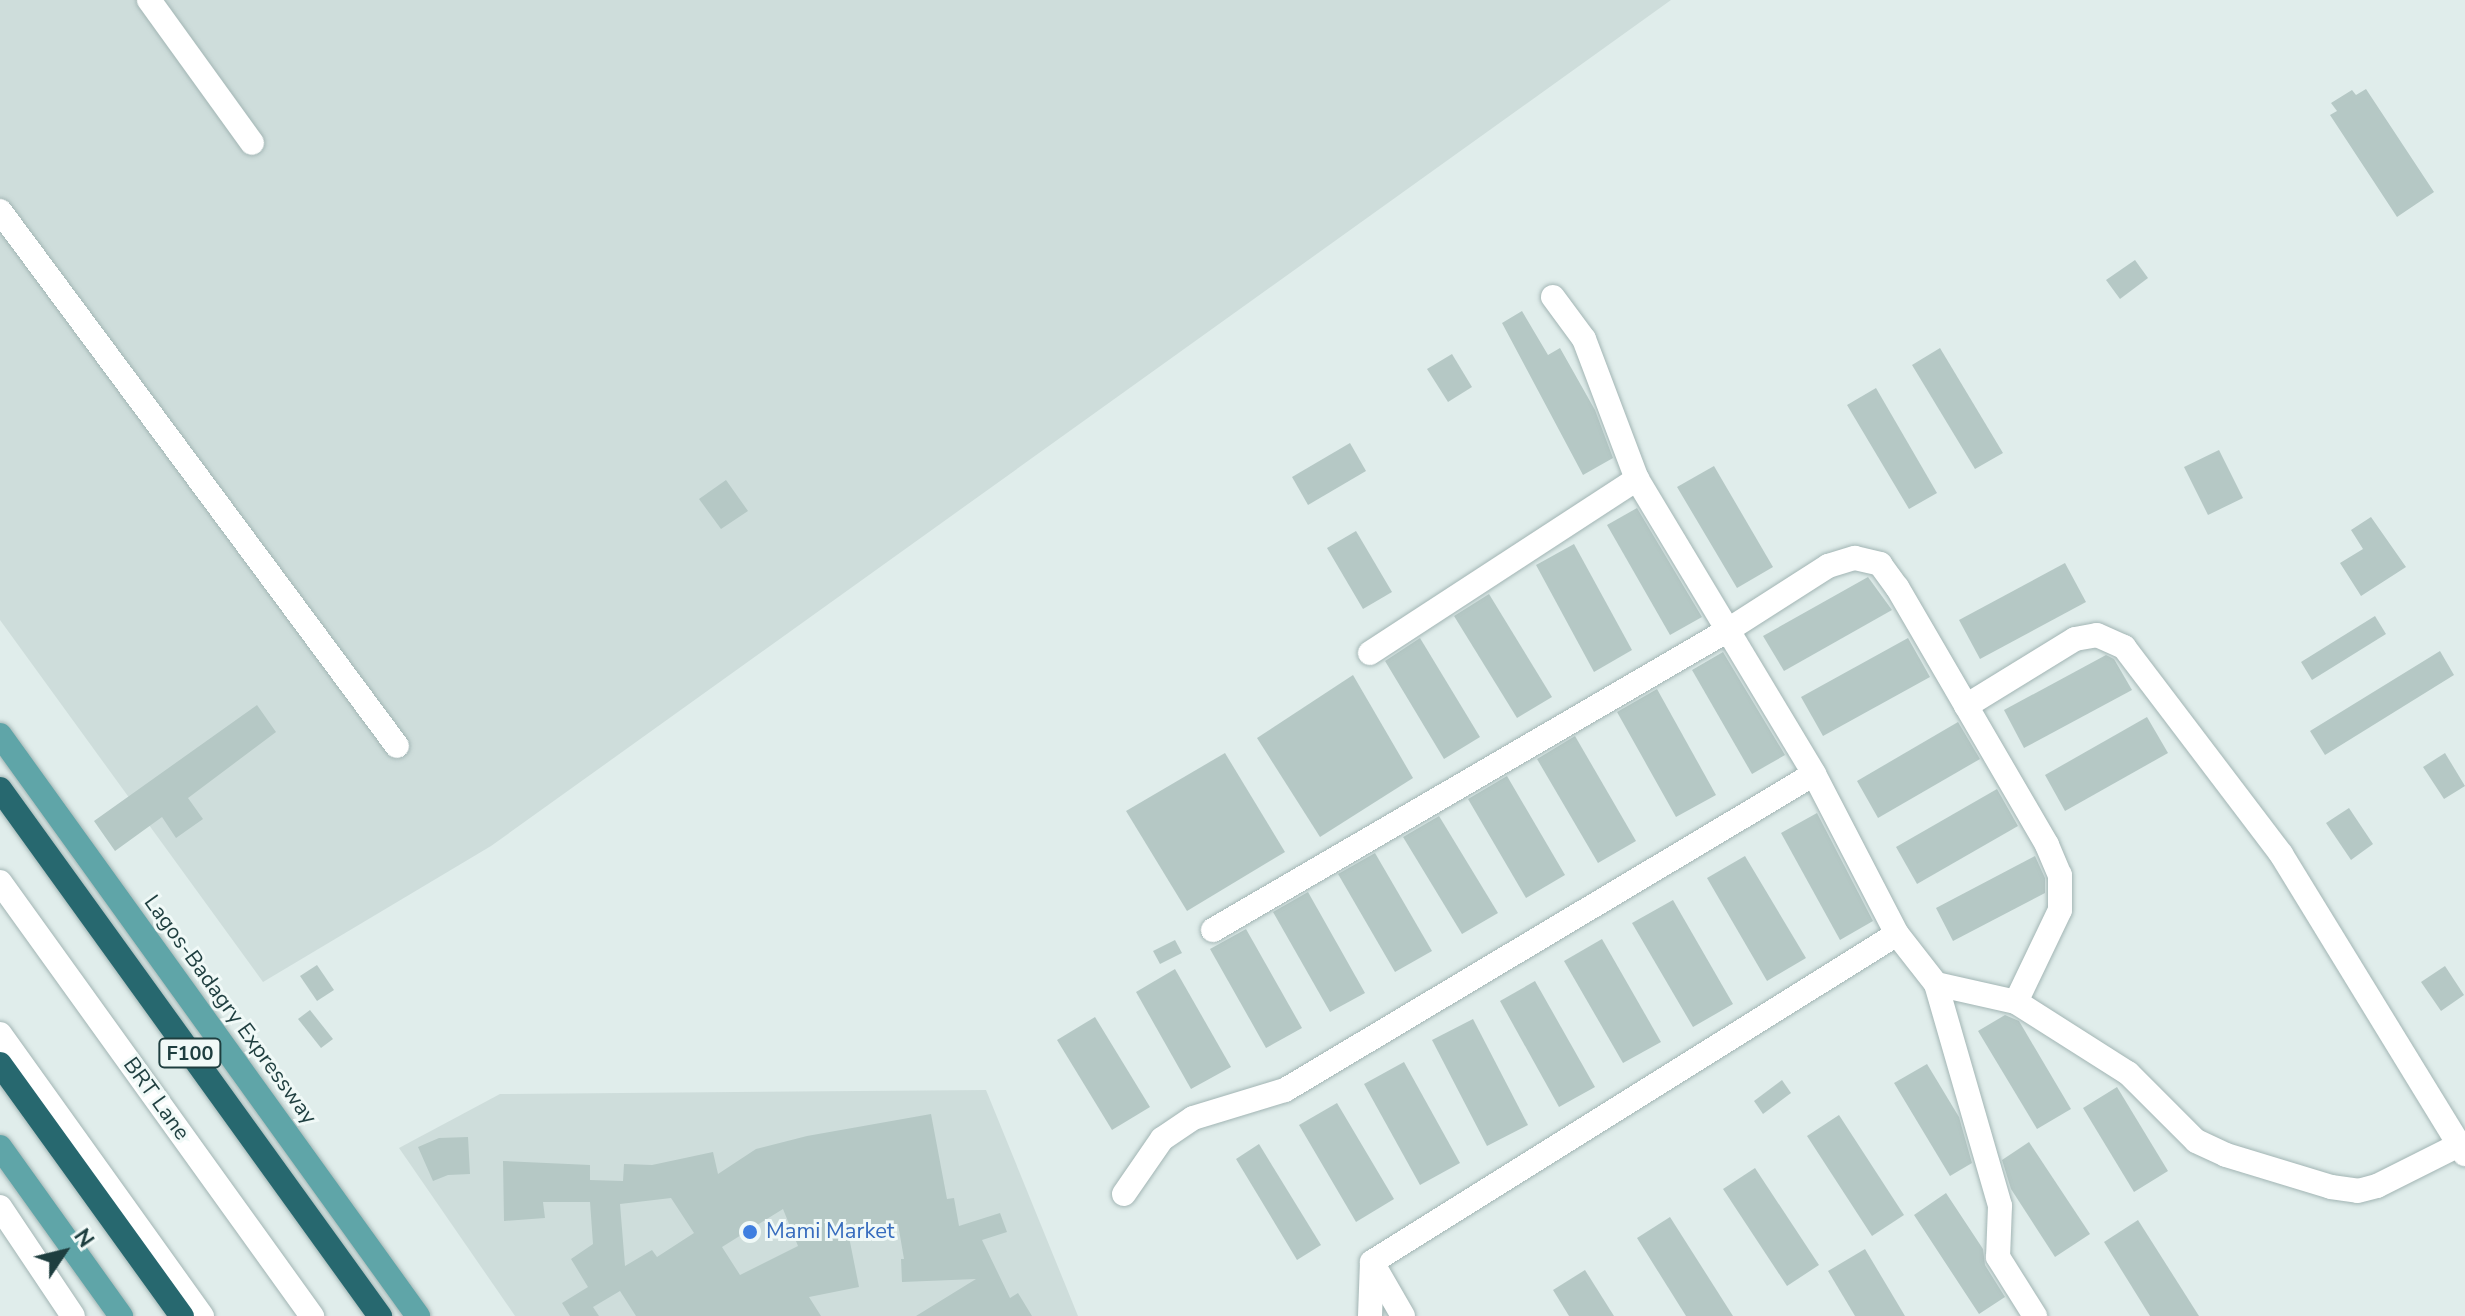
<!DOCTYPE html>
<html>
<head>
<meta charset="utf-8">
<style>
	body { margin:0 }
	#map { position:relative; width:2465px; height:1316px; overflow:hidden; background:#e0edeb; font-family:"Nunito Sans",sans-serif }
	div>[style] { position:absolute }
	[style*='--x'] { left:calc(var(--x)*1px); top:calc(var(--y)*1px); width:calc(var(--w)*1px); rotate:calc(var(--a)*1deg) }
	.built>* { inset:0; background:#cedddb }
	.building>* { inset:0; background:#b5c8c5 }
	.roads { filter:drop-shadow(0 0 2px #a2b5b4) drop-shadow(0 0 2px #a2b5b4) }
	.minor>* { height:24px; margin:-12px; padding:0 12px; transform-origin:12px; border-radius:12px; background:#fff }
	.major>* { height:24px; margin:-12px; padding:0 12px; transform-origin:12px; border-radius:12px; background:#5fa5a8 }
	.highway>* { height:24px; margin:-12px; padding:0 12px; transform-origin:12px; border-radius:12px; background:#27686f }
	.dots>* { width:22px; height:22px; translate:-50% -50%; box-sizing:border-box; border:4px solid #f0f9f7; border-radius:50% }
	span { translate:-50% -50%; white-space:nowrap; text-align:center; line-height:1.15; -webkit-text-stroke:6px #f0f9f7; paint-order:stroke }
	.shield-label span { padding:2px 6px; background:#f0f9f7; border:2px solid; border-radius:6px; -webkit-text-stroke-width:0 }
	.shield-label { font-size:20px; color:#1e3e3f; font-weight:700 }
	.street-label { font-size:22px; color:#1e3e3f }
	.shop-label { font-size:22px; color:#366cbe }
	.left { translate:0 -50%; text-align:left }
	.north { position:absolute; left:24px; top:1212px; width:80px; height:80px; -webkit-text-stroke:6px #f0f9f7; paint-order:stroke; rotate:55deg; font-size:22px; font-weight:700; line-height:32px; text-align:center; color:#1e3e3f }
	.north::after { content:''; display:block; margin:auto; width:28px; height:36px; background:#1e3e3f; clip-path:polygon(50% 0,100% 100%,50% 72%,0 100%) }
</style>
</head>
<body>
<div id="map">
	<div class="built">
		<div style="clip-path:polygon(0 0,1671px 0,491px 846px,263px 982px,0 620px)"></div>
		<div style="clip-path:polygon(986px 1090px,1078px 1316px,515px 1316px,399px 1148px,500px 1094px)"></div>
	</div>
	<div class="building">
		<div style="clip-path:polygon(2366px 89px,2434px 192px,2397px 217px,2330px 115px,2337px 111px,2331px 103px,2352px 90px,2356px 95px)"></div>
		<div style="clip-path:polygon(2135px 260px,2148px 278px,2120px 299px,2106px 280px)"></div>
		<div style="clip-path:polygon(1522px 311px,1548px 355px,1560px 348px,1595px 410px,1613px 458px,1583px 475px,1502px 323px)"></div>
		<div style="clip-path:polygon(1940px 348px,2003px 453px,1975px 469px,1912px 365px)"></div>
		<div style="clip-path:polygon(1452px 354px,1472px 387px,1448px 402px,1427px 369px)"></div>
		<div style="clip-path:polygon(1876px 388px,1937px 493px,1909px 509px,1847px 405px)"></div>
		<div style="clip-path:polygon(1350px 443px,1366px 471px,1308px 505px,1292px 477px)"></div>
		<div style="clip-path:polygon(2219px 450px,2243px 498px,2208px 515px,2184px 467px)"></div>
		<div style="clip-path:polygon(1714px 466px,1773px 567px,1737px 588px,1677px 487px)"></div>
		<div style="clip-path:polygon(726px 480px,748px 511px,721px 529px,699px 499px)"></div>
		<div style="clip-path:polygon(1637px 508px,1702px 617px,1670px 635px,1607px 525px)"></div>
		<div style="clip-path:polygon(2371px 517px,2406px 567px,2361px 596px,2340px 563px,2363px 549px,2351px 530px)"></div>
		<div style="clip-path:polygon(1356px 531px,1392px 592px,1363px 609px,1327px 548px)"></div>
		<div style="clip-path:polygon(1574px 544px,1632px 650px,1594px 672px,1536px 565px)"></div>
		<div style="clip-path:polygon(2065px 563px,2086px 602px,1980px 659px,1959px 620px)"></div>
		<div style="clip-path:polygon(1868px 577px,1892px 610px,1784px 671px,1763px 636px)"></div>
		<div style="clip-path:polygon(1489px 594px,1552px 697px,1517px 718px,1454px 616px)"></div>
		<div style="clip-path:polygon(2375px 616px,2386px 634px,2312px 680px,2301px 662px)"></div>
		<div style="clip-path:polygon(1420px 638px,1480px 737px,1444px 759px,1385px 661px)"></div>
		<div style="clip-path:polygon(1908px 638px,1930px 677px,1823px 736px,1801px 697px)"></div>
		<div style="clip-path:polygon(2440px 651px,2454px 675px,2325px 755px,2310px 731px)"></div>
		<div style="clip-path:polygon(1723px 652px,1785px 755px,1752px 774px,1692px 670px)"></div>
		<div style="clip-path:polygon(2106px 655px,2114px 659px,2132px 690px,2024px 748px,2004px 710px)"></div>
		<div style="clip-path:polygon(1353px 675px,1413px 778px,1320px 837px,1257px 738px)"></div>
		<div style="clip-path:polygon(1657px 689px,1716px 795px,1676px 817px,1617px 712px)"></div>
		<div style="clip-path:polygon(257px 705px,276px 732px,188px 798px,203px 819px,176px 838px,162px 817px,115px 851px,94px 821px)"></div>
		<div style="clip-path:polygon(2147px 717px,2168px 753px,2065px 811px,2045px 775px)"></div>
		<div style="clip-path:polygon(1958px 722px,1980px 759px,1878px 818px,1857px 781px)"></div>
		<div style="clip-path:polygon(1575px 736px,1636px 841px,1598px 863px,1537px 759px)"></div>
		<div style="clip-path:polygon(1225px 753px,1285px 852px,1187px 911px,1126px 811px)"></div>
		<div style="clip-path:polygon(2445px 753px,2465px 786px,2444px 799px,2423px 767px)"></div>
		<div style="clip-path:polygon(1507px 776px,1565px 875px,1526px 898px,1468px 799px)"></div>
		<div style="clip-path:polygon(1997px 789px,2018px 826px,1917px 884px,1896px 847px)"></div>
		<div style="clip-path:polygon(2349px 808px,2373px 844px,2351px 860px,2326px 823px)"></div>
		<div style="clip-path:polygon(1817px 813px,1873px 921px,1840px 940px,1781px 833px)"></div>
		<div style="clip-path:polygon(1439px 816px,1498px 913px,1462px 934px,1403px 837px)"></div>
		<div style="clip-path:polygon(1375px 853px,1432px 951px,1395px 972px,1338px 874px)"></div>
		<div style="clip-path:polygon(1745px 856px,1806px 958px,1767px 981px,1707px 878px)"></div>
		<div style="clip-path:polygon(2035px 856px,2045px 878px,2045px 893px,1953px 941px,1936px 908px)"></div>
		<div style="clip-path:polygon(1308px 892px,1365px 993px,1330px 1012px,1273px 912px)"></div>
		<div style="clip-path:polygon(1673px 900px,1733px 1004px,1693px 1027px,1632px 923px)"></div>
		<div style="clip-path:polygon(1246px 929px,1302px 1028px,1266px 1048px,1210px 949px)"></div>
		<div style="clip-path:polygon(1602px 939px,1661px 1042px,1623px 1063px,1564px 961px)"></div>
		<div style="clip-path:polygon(1175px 940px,1182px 953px,1160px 964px,1153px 951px)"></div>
		<div style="clip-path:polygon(317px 965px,334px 990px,317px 1001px,300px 976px)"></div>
		<div style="clip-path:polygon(2445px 966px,2464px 995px,2441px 1011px,2421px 982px)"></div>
		<div style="clip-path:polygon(1175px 969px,1231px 1067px,1191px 1089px,1136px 992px)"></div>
		<div style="clip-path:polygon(1535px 981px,1595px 1087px,1559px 1107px,1500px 1001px)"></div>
		<div style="clip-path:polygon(310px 1010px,333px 1039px,321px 1048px,298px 1019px)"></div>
		<div style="clip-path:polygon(2005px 1015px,2019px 1021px,2071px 1109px,2037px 1129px,1978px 1031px)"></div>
		<div style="clip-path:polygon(1095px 1017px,1150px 1107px,1112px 1130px,1057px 1040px)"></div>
		<div style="clip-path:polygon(1473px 1019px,1528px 1125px,1487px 1146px,1432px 1040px)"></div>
		<div style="clip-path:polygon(1404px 1062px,1460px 1163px,1420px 1185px,1364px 1084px)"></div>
		<div style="clip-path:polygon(1927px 1064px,1959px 1117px,1972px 1163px,1950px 1176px,1894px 1083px)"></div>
		<div style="clip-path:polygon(1782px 1080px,1791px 1093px,1763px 1114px,1754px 1101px)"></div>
		<div style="clip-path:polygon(2117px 1087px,2168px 1171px,2134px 1192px,2083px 1108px)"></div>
		<div style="clip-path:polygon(1337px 1103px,1394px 1199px,1356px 1222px,1299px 1125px)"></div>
		<div style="clip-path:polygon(evenodd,931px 1114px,947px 1199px,954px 1198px,959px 1226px,1000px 1213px,1007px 1232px,982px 1240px,1010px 1298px,1018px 1293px,1032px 1316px,916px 1316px,976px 1279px,902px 1282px,901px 1259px,904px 1259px,898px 1224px,848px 1232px,859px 1287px,809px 1297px,821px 1316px,636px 1316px,620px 1291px,593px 1307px,599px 1316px,570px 1316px,562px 1303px,588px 1287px,571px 1259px,593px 1244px,590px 1202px,543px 1202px,545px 1218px,504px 1221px,503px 1161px,590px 1165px,590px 1180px,623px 1181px,624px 1164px,652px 1165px,713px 1152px,718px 1174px,756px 1149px,807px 1136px,931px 1114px,671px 1198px,694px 1233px,657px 1257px,652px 1250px,625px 1266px,620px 1204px,671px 1198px,931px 1114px,783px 1209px,798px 1246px,740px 1275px,722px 1247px,783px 1209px)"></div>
		<div style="clip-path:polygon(1839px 1115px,1904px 1215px,1872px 1236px,1807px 1136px)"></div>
		<div style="clip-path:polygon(468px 1137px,470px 1174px,448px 1175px,433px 1181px,418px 1147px,439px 1138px)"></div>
		<div style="clip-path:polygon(2029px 1142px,2090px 1234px,2055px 1257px,2011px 1189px,2002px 1160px)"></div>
		<div style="clip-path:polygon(1259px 1144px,1321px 1245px,1297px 1260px,1236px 1159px)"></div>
		<div style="clip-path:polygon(1755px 1168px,1819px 1265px,1787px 1286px,1723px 1189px)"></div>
		<div style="clip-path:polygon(1946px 1193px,1983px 1249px,1985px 1265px,2005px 1297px,1979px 1314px,1914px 1215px)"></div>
		<div style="clip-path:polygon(1670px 1217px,1733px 1316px,1686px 1316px,1637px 1238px)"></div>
		<div style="clip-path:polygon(2138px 1220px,2199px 1316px,2150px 1316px,2104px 1242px)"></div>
		<div style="clip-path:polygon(1865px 1249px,1905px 1316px,1855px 1316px,1828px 1271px)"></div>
		<div style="clip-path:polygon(1585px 1270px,1614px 1316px,1569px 1316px,1553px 1290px)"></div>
	</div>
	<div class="roads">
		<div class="minor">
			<div style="--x:149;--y:0;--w:176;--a:54.2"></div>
			<div style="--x:0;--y:211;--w:666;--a:53.42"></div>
			<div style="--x:1553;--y:297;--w:52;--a:53.6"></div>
			<div style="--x:1584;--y:339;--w:150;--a:69.3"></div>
			<div style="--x:1637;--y:479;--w:344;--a:59"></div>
			<div style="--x:1814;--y:774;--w:180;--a:62.6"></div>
			<div style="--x:1897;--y:934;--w:63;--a:52"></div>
			<div style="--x:1936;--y:984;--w:82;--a:12.7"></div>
			<div style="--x:2016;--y:1002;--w:133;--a:32.4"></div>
			<div style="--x:2128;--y:1073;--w:96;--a:45"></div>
			<div style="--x:2196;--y:1141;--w:33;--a:25"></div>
			<div style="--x:2226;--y:1155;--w:110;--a:16.9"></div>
			<div style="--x:2331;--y:1187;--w:27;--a:8"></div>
			<div style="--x:2358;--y:1191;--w:20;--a:-15"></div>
			<div style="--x:2377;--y:1186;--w:92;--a:-26.6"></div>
			<div style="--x:1370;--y:653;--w:319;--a:-33.1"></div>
			<div style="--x:1966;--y:706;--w:128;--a:-31.6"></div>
			<div style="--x:2075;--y:639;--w:22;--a:-10"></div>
			<div style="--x:2097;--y:635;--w:30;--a:24"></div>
			<div style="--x:2124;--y:647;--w:260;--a:52.8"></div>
			<div style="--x:2281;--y:854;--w:352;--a:58.5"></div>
			<div style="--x:0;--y:882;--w:535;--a:54.29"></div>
			<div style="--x:1213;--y:930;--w:596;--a:-30.22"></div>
			<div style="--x:1728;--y:630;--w:119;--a:-32.6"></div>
			<div style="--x:1828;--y:566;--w:28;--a:-17"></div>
			<div style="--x:1855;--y:558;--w:26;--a:13"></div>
			<div style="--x:1880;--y:564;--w:29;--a:54"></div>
			<div style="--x:1897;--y:587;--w:298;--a:59.8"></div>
			<div style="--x:2047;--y:845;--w:33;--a:67"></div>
			<div style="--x:2060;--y:875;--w:35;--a:90"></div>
			<div style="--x:2060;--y:910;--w:102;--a:115.6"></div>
			<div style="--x:1936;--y:984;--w:231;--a:73.9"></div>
			<div style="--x:2000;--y:1206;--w:51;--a:92.2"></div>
			<div style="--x:1998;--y:1257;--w:70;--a:57.9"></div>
			<div style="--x:0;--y:1034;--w:347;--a:54.4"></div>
			<div style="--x:1124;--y:1194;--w:67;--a:-55.4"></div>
			<div style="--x:1162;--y:1139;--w:37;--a:-34"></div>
			<div style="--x:1193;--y:1118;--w:96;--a:-16.9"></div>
			<div style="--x:1285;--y:1090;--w:616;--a:-30.85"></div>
			<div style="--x:0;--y:1207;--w:131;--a:56.2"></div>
			<div style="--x:1373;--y:1264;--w:60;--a:60"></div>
			<div style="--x:1370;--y:1316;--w:54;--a:-87.9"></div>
			<div style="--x:1372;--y:1262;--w:619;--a:-32"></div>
		</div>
		<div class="major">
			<div style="--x:0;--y:735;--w:716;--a:54.27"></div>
			<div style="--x:0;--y:1147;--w:208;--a:54.4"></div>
		</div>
		<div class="highway">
			<div style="--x:0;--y:789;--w:650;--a:54.21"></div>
			<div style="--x:0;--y:1064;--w:311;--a:54.2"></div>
		</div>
	</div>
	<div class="dots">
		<div style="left:750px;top:1232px;background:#3f7fe0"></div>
	</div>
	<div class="shield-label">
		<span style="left:190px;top:1053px">F100</span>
	</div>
	<div class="street-label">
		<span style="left:230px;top:1010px;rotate:54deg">Lagos-Badagry Expressway</span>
		<span style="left:156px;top:1099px;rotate:54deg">BRT Lane</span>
	</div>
	<div class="shop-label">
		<span class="left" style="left:766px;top:1232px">Mami Market</span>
	</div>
	<div class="north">N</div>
</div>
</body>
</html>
